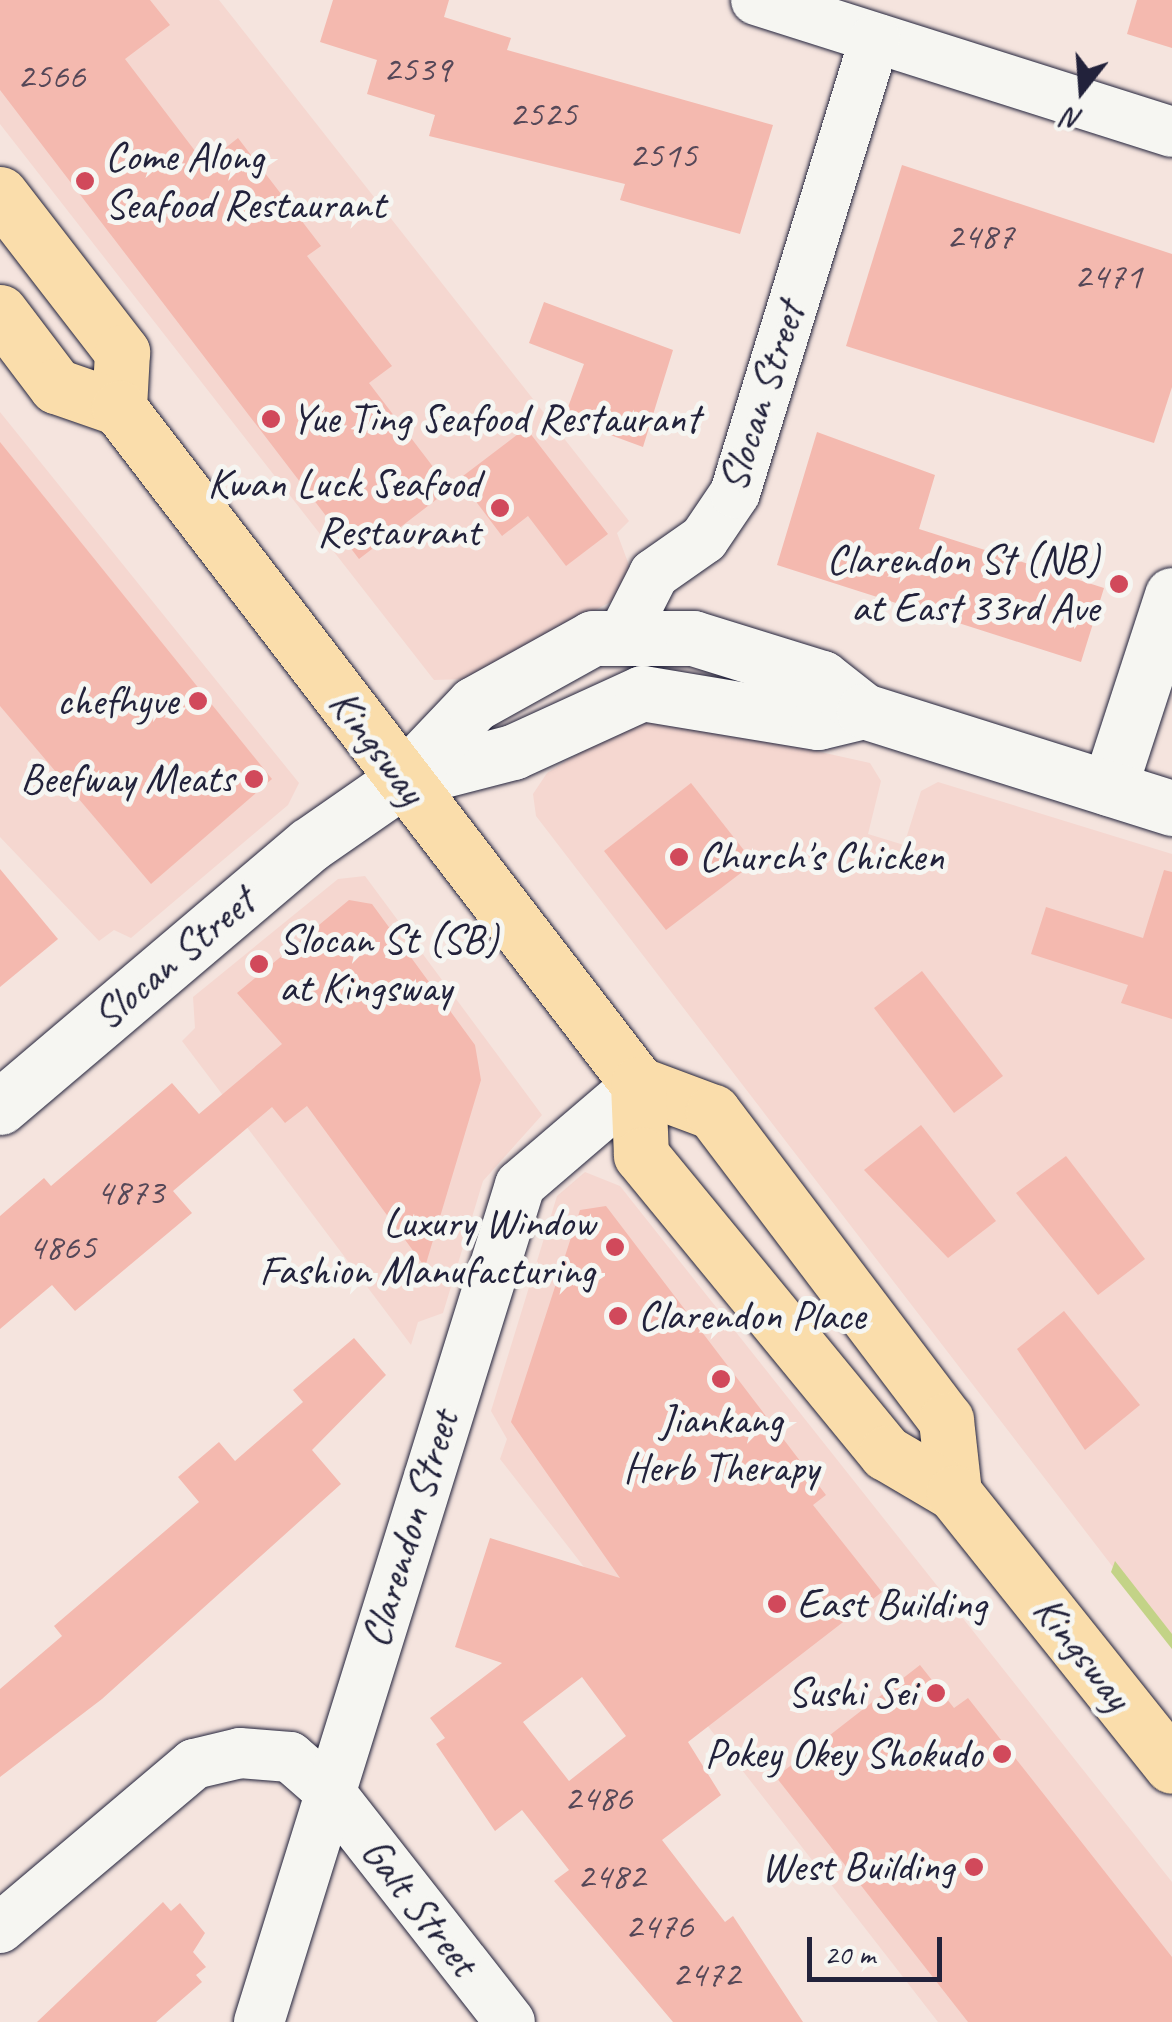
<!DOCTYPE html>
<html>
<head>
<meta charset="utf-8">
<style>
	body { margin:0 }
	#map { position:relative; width:1172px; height:2022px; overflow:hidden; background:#f5e4de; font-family:Caveat,sans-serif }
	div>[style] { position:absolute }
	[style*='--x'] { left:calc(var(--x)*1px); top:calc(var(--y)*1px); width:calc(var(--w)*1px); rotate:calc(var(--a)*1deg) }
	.built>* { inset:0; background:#f5d7d0 }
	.green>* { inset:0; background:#c3d387 }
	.building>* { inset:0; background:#f4b9af }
	.roads { filter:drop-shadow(0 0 2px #22223b) drop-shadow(0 0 2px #22223b) }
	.minor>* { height:50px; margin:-25px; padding:0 25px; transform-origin:25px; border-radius:25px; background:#f6f6f2 }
	.tertiary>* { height:55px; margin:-27.5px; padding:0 27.5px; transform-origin:27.5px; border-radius:27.5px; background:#f6f6f2 }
	.primary>* { height:55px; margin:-27.5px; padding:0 27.5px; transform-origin:27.5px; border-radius:27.5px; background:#faddab }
	.dots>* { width:28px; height:28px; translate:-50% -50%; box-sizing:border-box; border:5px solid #f6f6f2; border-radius:50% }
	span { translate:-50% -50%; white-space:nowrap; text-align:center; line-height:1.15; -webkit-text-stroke:10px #f6f6f2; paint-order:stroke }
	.number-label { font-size:38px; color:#564858 }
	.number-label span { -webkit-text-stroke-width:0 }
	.poi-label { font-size:42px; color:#22223b }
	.left { translate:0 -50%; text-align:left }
	.right { translate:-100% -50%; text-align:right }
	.street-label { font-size:42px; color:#22223b }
	.north { position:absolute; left:1032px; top:40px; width:100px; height:100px; -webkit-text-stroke:8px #f6f6f2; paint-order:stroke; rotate:197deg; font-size:28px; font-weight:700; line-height:40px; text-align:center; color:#22223b }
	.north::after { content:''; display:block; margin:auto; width:35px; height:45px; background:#22223b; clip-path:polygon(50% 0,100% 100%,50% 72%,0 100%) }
	.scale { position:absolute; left:807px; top:1937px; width:135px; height:45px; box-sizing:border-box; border:5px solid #22223b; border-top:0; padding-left:12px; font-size:30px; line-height:35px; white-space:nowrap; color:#22223b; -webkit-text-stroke:8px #f6f6f2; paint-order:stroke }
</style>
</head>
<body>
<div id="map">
	<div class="built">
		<div style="clip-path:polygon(0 0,219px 0,629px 521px,617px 533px,632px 573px,614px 600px,467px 679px,434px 680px,0 124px)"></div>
		<div style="clip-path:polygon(0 412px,299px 783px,288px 805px,131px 938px,114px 930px,99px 941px,0 837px)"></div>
		<div style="clip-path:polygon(662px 717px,870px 763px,881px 781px,868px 834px,904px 845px,921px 791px,938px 782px,1172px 854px,1172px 1644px,536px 816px,533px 794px,547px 773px,629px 722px)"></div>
		<div style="clip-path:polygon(365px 876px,542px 1115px,483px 1181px,443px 1313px,418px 1322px,411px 1345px,182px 1041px,195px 1028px,193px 997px,338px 879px)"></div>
		<div style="clip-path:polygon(585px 1172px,620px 1186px,1172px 1882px,1172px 1996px,1138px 2022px,938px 2022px,500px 1459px,507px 1439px,491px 1411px,557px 1196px)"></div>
	</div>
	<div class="green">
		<div style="clip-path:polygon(1115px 1561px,1172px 1634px,1172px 1649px,1111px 1572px)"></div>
	</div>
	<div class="building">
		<div style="clip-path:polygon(0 0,150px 0,170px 25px,125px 59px,205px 164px,238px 138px,321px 246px,307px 256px,392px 366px,369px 383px,450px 489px,359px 559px,0 90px)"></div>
		<div style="clip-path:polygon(333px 0,449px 0,444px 17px,511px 38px,507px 50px,773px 125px,740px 234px,620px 200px,625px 184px,429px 136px,435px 115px,367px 94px,377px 60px,320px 42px)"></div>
		<div style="clip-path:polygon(1137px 0,1172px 0,1172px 48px,1127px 34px)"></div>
		<div style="clip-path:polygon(902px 165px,1172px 254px,1172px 387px,1154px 443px,846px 346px)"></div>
		<div style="clip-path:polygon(544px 302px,673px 350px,643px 447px,564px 418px,584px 364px,529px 343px)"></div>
		<div style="clip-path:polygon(526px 428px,608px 534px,566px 566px,528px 516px,502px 536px,459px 479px)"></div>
		<div style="clip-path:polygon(817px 432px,935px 475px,919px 529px,1104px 588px,1081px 662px,777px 565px)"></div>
		<div style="clip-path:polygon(0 442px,272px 779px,151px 884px,0 706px)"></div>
		<div style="clip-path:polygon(691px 783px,754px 863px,666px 930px,604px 851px)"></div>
		<div style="clip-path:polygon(0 869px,58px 939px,0 987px)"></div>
		<div style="clip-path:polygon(1164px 870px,1172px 872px,1172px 1019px,1121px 1003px,1128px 985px,1031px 954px,1046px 907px,1143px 938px)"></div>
		<div style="clip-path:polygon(349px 900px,372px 904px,475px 1045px,481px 1080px,425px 1267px,307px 1106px,285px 1123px,272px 1107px,173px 1191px,192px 1213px,75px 1311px,52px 1285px,0 1329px,0 1216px,44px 1178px,51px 1186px,172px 1083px,199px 1114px,282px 1044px,237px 993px)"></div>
		<div style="clip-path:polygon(922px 971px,1003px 1076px,954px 1113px,874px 1008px)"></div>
		<div style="clip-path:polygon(921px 1125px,996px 1221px,948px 1258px,864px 1170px)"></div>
		<div style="clip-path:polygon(1066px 1156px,1145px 1259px,1098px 1295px,1016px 1193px)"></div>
		<div style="clip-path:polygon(evenodd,606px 1206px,826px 1495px,813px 1505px,882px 1592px,688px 1742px,721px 1795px,662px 1840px,725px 1922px,733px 1916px,803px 2022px,673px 2022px,554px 1881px,569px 1870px,522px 1810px,495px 1831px,436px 1744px,445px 1738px,430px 1718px,502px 1663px,455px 1647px,490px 1538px,620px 1578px,511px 1422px,580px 1210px,606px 1206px,582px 1677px,626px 1736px,569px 1781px,523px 1722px,582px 1677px)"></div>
		<div style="clip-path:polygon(1064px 1311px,1140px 1405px,1085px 1450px,1017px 1349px)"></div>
		<div style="clip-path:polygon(354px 1338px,386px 1375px,312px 1450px,341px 1484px,102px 1699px,0 1777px,0 1689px,62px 1636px,54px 1626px,199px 1502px,178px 1477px,219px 1442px,235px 1461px,303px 1402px,293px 1390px)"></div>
		<div style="clip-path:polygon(920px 1665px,954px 1708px,968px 1698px,1172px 1957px,1172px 2022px,968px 2022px,776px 1777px)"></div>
		<div style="clip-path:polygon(163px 1902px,171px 1911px,180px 1903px,205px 1933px,193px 1952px,206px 1967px,196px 1975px,202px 1982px,156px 2022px,37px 2022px)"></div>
	</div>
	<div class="roads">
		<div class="minor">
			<div style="--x:756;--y:0;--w:436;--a:17.6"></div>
			<div style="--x:625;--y:631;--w:64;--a:-63"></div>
			<div style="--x:654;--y:574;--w:61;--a:-35"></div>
			<div style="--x:704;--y:539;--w:55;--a:-56"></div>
			<div style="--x:735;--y:493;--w:476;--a:-72.9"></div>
			<div style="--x:0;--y:1928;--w:254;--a:-40.2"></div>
			<div style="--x:194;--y:1764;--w:47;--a:-13.4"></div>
			<div style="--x:240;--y:1753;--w:50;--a:4.6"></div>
			<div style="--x:290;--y:1757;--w:52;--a:41.1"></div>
			<div style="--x:329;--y:1791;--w:293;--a:51.9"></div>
			<div style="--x:259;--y:2022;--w:877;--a:-72.68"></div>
			<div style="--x:520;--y:1185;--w:155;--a:-40.6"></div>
		</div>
		<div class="tertiary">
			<div style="--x:401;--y:781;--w:116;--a:-14.5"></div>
			<div style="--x:513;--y:752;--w:142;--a:-24.6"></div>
			<div style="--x:642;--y:693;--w:178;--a:9.4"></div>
			<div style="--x:818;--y:722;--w:47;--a:-13.4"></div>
			<div style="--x:1109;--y:788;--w:203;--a:-71.9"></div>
			<div style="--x:0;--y:1107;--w:405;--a:-40.3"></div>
			<div style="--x:309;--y:845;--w:112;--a:-34.8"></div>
			<div style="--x:401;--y:781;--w:106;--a:-46.5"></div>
			<div style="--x:474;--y:704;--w:136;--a:-29"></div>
			<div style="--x:593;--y:638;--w:100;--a:0"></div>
			<div style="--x:693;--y:638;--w:135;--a:17.2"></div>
			<div style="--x:822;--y:678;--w:53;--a:38.2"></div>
			<div style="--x:864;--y:711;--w:323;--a:17.5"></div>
		</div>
		<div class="primary">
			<div style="--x:0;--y:194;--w:200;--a:52.3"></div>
			<div style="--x:122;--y:352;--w:56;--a:93.1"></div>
			<div style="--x:0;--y:312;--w:93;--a:52.9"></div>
			<div style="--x:56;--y:386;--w:67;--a:19.2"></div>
			<div style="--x:119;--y:408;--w:852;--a:52.48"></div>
			<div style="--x:638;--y:1084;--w:80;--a:20.5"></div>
			<div style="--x:713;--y:1112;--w:386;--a:52.9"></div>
			<div style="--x:946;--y:1420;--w:73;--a:83.7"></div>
			<div style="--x:638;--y:1084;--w:71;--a:87.6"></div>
			<div style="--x:641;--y:1155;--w:386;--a:50.6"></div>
			<div style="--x:886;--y:1453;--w:79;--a:30.5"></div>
			<div style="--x:954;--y:1493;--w:349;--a:51.4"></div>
		</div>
	</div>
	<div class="dots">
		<div style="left:85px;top:181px;background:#d1495b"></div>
		<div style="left:271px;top:419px;background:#d1495b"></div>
		<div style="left:500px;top:508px;background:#d1495b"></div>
		<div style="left:1119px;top:584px;background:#d1495b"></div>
		<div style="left:198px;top:701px;background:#d1495b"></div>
		<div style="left:254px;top:779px;background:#d1495b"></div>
		<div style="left:679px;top:857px;background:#d1495b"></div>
		<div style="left:259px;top:964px;background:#d1495b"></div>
		<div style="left:615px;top:1247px;background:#d1495b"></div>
		<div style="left:618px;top:1316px;background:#d1495b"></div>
		<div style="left:721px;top:1379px;background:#d1495b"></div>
		<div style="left:777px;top:1604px;background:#d1495b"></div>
		<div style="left:936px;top:1693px;background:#d1495b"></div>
		<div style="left:1002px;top:1754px;background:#d1495b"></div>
		<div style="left:974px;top:1867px;background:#d1495b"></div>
	</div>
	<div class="number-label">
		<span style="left:417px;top:69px">2539</span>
		<span style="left:51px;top:76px">2566</span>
		<span style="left:543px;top:114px">2525</span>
		<span style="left:663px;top:155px">2515</span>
		<span style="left:980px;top:236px">2487</span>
		<span style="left:1108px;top:276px">2471</span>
		<span style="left:130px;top:1192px">4873</span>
		<span style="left:62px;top:1247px">4865</span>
		<span style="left:598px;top:1798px">2486</span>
		<span style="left:611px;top:1876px">2482</span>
		<span style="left:659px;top:1926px">2476</span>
		<span style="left:706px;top:1974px">2472</span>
	</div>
	<div class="poi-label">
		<span class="left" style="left:105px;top:181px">Come Along<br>Seafood Restaurant</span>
		<span class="left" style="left:291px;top:419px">Yue Ting Seafood Restaurant</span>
		<span class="right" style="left:480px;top:508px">Kwan Luck Seafood<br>Restaurant</span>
		<span class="right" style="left:1099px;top:584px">Clarendon St (NB)<br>at East 33rd Ave</span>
		<span class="right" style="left:178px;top:701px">chefhyve</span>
		<span class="right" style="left:234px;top:779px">Beefway Meats</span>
		<span class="left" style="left:699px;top:857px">Church's Chicken</span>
		<span class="left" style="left:279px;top:964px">Slocan St (SB)<br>at Kingsway</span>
		<span class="right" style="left:595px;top:1247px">Luxury Window<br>Fashion Manufacturing</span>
		<span class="left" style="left:638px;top:1316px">Clarendon Place</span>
		<span style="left:721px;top:1444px">Jiankang<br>Herb Therapy</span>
		<span class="left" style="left:797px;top:1604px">East Building</span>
		<span class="right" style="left:916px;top:1693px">Sushi Sei</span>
		<span class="right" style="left:982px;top:1754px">Pokey Okey Shokudo</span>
		<span class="right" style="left:954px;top:1867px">West Building</span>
	</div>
	<div class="street-label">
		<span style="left:762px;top:397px;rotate:-72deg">Slocan Street</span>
		<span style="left:377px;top:747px;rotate:53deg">Kingsway</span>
		<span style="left:174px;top:959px;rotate:-40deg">Slocan Street</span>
		<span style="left:410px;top:1529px;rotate:-73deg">Clarendon Street</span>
		<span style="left:1082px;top:1653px;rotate:52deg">Kingsway</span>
		<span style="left:419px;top:1907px;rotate:52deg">Galt Street</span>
	</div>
	<div class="north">N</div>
	<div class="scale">20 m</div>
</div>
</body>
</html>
